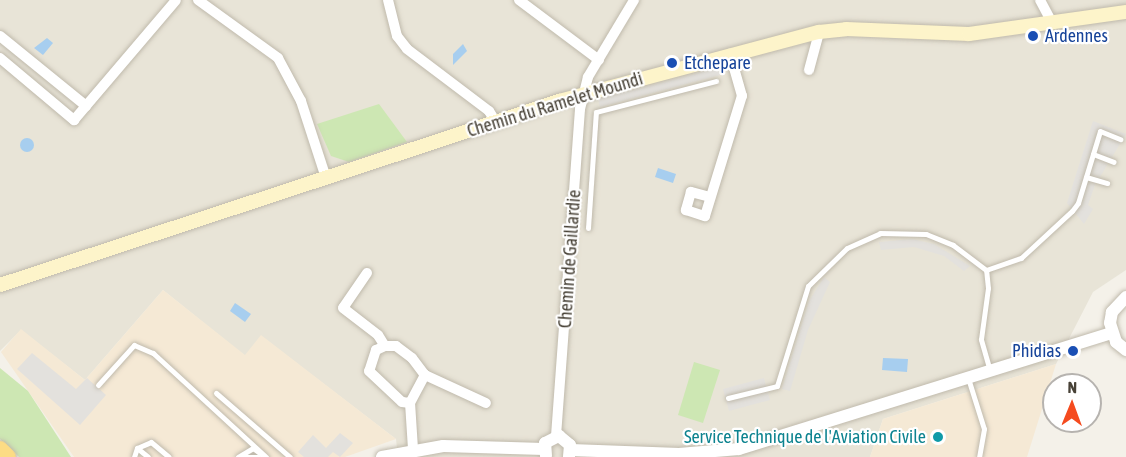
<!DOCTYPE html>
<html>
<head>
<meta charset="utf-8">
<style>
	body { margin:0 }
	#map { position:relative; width:1126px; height:457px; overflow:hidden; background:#f4f1e9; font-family:"Asap Condensed",sans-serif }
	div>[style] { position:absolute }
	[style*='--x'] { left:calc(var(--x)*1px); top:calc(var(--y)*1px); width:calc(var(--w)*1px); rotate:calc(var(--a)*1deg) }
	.residential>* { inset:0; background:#e8e4d7 }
	.commercial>* { inset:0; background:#f5e9d5 }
	.green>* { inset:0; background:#cde7b3 }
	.parking>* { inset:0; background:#e3e1dd }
	.water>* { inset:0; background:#a7ceef }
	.round { border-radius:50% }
	.roads { filter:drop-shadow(0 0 2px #c0baac) drop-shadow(0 0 2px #c0baac) }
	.service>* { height:5px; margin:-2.5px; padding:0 2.5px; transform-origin:2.5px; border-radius:2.5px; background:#fff }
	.minor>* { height:10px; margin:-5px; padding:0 5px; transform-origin:5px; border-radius:5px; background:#fff }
	.tertiary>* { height:12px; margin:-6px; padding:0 6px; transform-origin:6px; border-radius:6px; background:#fff }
	.secondary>* { height:14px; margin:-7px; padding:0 7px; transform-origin:7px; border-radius:7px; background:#fdf4ca }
	.trunk>* { height:16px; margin:-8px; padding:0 8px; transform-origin:8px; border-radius:8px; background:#fcdc84 }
	.dots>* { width:16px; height:16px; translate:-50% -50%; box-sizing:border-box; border:3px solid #fff; border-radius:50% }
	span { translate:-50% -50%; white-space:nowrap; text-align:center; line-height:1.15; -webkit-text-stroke:4.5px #fff; paint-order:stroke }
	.transit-label { font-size:18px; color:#164399 }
	.left { translate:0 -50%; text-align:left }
	.right { translate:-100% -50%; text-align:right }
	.street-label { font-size:18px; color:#484237 }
	.culture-label { font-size:18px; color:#0d838f }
	.north { position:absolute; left:1042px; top:373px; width:60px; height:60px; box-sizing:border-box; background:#fff; border:2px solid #b6b3af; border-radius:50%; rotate:1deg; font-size:16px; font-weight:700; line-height:24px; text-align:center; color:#484237 }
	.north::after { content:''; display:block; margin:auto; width:21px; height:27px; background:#f54b1f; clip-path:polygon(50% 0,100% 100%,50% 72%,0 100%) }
</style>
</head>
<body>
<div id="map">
	<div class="residential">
		<div style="clip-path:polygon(0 0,1126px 0,1126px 270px,1093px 292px,1056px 364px,883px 419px,870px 457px,398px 457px,396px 439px,261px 336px,245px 356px,163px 290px,85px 380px,21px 330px,0 351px)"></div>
	</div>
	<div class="commercial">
		<div style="clip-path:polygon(163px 290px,245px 355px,261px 335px,396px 439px,345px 457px,74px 457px,1px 352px,21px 329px,85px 380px)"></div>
		<div style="clip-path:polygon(1056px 364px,1027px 457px,870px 457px,883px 419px)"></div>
	</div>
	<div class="green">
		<div style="clip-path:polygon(379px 104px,407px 142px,349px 162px,331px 156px,317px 124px)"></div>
		<div style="clip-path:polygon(694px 362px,720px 370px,703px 423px,678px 415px)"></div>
		<div style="clip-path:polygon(0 368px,28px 391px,71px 457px,19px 457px,0 439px)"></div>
	</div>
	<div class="parking">
		<div style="clip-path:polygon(718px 68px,720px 75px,600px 107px,598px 99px)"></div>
		<div style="clip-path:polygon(1093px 121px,1126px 134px,1095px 185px,1088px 205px,1093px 209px,1084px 224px,1067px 203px)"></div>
		<div style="clip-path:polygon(912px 239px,934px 244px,970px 266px,964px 271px,944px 256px,914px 247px,881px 250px,879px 242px)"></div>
		<div style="clip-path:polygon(824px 277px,830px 282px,808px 330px,790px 391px,782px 389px,809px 301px)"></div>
		<div style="clip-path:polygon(32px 353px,76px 389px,87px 378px,106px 395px,80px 425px,17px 369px)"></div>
		<div style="clip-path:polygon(764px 378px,770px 400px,729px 411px,723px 389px)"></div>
		<div style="clip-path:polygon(340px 433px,353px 443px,340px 457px,333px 452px,328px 457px,304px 457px,298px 452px,313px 435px,326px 448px)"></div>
	</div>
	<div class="water">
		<div style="clip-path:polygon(47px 38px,53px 43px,43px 55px,34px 48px)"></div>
		<div style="clip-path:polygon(463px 44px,467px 51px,453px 65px,453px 54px)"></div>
		<div class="round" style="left:20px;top:138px;width:14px;height:14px"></div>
		<div style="clip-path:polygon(658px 168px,676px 174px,673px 183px,655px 177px)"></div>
		<div style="clip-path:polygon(235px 303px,251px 314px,245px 322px,230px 311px)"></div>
		<div style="clip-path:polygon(883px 358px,908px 359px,907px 372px,882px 370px)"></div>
	</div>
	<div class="roads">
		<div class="service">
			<div style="--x:1093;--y:154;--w:22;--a:21"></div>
			<div style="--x:1086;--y:177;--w:22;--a:16"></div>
			<div style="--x:588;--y:228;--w:116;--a:-86.1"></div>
			<div style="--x:596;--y:112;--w:124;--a:-14.5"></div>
			<div style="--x:990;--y:371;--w:33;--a:-106"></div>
			<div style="--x:981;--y:339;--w:51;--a:-82.2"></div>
			<div style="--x:988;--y:288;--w:18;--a:-96"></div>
			<div style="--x:986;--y:270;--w:37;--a:-19"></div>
			<div style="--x:1021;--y:258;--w:69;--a:-42.7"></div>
			<div style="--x:1072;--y:211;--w:10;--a:-53"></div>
			<div style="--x:1078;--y:203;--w:75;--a:-73"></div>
			<div style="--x:1100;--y:131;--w:22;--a:22"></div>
			<div style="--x:968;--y:378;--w:53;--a:72.6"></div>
			<div style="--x:984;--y:429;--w:28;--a:100"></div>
			<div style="--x:98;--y:385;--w:54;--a:-48"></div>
			<div style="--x:134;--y:345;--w:21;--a:23"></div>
			<div style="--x:153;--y:353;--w:154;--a:42.6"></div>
			<div style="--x:216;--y:393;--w:98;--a:40.9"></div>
			<div style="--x:728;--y:398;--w:50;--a:-13.8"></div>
			<div style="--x:777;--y:386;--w:105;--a:-72.8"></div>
			<div style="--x:808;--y:286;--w:54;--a:-44.3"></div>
			<div style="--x:847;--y:248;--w:36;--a:-24"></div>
			<div style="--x:880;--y:233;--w:46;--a:1.2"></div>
			<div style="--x:926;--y:234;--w:29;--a:22"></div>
			<div style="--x:953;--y:245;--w:41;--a:37.1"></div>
			<div style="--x:137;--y:448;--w:15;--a:-23"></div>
			<div style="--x:151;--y:442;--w:23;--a:40"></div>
			<div style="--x:134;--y:457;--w:9;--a:-72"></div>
			<div style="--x:137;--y:448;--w:14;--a:39"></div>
			<div style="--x:238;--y:457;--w:17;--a:-31"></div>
			<div style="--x:253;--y:448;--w:10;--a:37"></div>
			<div style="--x:244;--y:457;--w:14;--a:0"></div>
		</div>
		<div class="minor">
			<div style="--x:198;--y:0;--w:99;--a:35.9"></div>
			<div style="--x:278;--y:58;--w:49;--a:61.9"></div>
			<div style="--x:301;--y:101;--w:81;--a:72"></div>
			<div style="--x:388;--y:0;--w:37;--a:76"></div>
			<div style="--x:397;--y:36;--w:16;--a:52"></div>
			<div style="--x:407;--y:49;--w:103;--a:37.1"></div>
			<div style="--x:489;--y:111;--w:13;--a:58"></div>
			<div style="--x:519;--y:0;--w:100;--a:36.9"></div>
			<div style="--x:1040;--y:0;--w:27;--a:62"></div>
			<div style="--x:0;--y:36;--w:111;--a:39.1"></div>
			<div style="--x:0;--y:58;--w:97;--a:40"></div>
			<div style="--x:74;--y:120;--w:157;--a:-49.6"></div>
			<div style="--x:809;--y:70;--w:39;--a:-75"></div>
			<div style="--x:710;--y:197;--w:20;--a:-165"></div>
			<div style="--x:691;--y:192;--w:19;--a:106"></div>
			<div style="--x:686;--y:210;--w:20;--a:18"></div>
			<div style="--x:705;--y:216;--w:126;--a:-72.9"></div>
			<div style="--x:742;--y:96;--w:44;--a:-105.9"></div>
			<div style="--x:367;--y:273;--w:42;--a:124.4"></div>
			<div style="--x:343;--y:308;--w:44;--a:37.6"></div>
			<div style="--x:378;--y:335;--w:13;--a:58"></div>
			<div style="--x:385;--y:346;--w:11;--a:0"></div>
			<div style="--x:396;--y:346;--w:20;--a:37"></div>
			<div style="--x:412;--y:358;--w:21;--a:53"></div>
			<div style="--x:425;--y:375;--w:67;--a:24.7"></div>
			<div style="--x:385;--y:346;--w:10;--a:156"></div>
			<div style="--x:376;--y:350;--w:22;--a:108"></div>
			<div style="--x:369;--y:371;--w:45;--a:43.2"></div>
			<div style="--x:402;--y:402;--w:8;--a:7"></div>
			<div style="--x:556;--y:436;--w:328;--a:-85.8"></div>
			<div style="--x:580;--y:109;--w:33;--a:-76"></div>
			<div style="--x:588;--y:77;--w:90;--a:-59.1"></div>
			<div style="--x:413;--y:449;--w:46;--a:-93.7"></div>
			<div style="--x:410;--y:403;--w:32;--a:-62"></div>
		</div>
		<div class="tertiary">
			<div style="--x:1126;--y:297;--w:21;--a:133"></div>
			<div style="--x:1112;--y:312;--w:11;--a:100"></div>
			<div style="--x:1110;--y:323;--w:20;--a:72"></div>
			<div style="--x:1116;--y:342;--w:13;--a:39"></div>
			<div style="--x:571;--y:450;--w:108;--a:2.1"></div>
			<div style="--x:679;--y:454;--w:60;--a:-4.8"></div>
			<div style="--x:739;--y:449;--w:390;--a:-17.3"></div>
			<div style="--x:546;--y:456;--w:13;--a:-94"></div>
			<div style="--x:545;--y:443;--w:16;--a:-27"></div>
			<div style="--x:559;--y:436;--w:14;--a:39"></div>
			<div style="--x:570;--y:445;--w:12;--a:95"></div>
			<div style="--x:382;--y:457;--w:62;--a:-10.2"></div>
			<div style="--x:443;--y:446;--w:101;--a:1.7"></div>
		</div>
		<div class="secondary">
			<div style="--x:0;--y:285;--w:589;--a:-18.22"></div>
			<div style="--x:559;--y:101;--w:269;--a:-14.9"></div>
			<div style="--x:819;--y:32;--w:27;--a:-6"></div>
			<div style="--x:846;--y:29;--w:123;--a:2.3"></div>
			<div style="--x:969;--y:34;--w:159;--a:-8"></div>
		</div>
		<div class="trunk">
			<div style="--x:0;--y:449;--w:11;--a:45"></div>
		</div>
	</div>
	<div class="dots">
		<div style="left:1033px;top:36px;background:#1a4fb4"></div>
		<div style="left:672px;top:63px;background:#1a4fb4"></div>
		<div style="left:1073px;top:351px;background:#1a4fb4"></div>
		<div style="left:938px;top:437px;background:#0f9aa8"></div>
	</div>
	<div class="transit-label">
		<span class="left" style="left:1045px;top:36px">Ardennes</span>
		<span class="left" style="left:684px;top:63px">Etchepare</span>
		<span class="right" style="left:1061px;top:351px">Phidias</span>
	</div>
	<div class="street-label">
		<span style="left:555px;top:105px;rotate:-17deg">Chemin du Ramelet Moundi</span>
		<span style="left:570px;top:259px;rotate:-86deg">Chemin de Gaillardie</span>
	</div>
	<div class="culture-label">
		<span class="right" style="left:926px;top:437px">Service Technique de l'Aviation Civile</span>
	</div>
	<div class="north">N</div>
</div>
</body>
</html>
